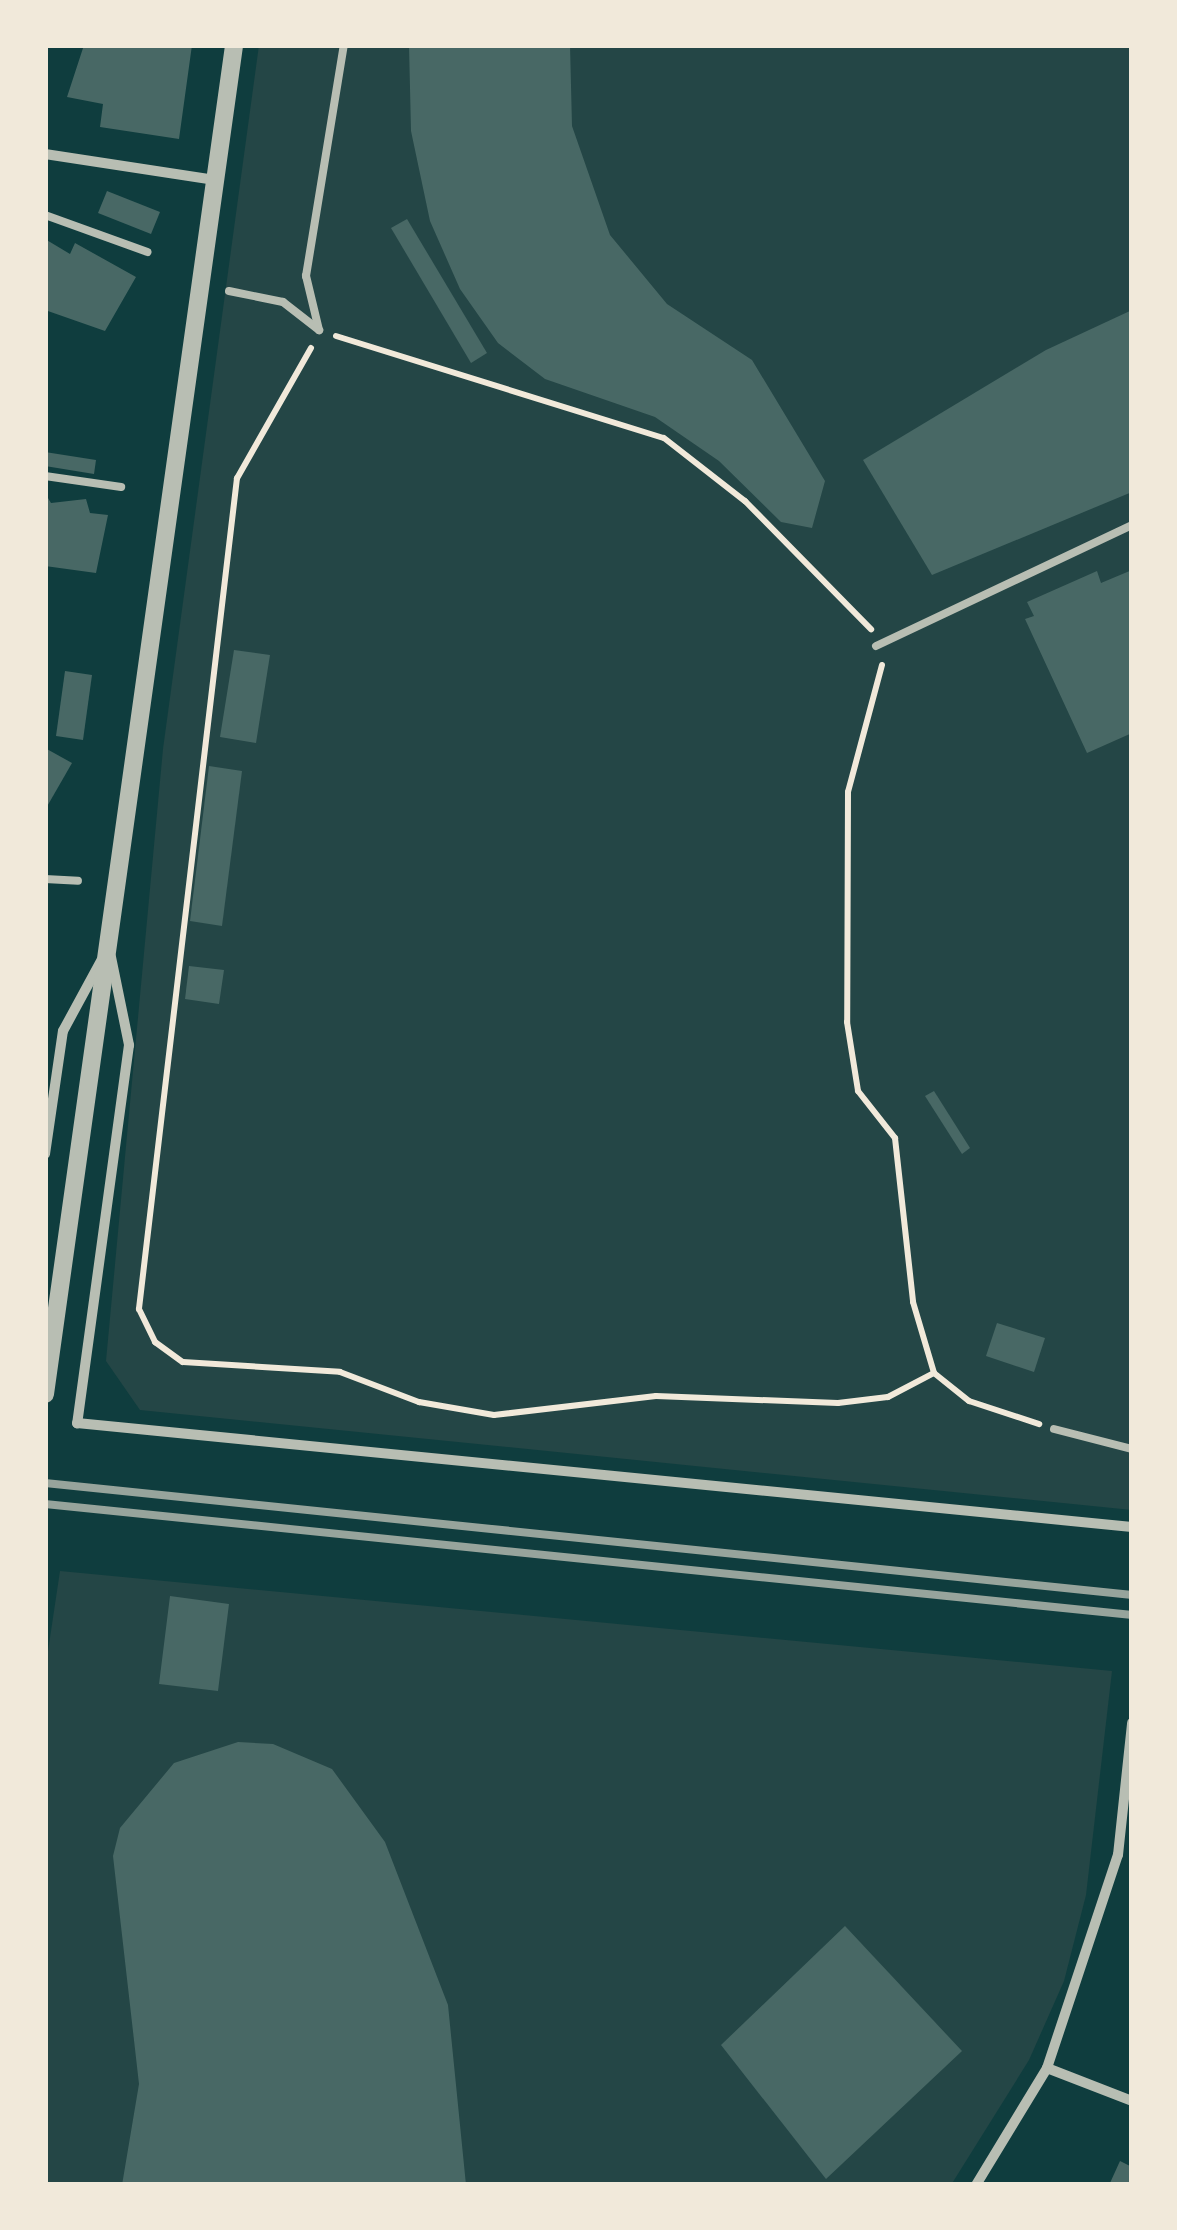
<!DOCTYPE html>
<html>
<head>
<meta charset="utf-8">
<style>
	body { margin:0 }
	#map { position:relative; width:1177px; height:2230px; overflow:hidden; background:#0f3d3e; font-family:"Sofia Sans Condensed",sans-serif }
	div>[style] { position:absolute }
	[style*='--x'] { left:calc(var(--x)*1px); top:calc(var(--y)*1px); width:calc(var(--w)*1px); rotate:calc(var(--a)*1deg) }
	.green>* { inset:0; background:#244646 }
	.building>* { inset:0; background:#486865 }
	.path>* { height:6px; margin:-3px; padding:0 3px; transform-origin:3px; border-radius:3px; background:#f1e9da }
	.service>* { height:8px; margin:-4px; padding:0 4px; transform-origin:4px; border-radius:4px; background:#b8beb3 }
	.minor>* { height:10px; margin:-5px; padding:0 5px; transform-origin:5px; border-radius:5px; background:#b8beb3 }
	.tertiary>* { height:18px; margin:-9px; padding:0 9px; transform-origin:9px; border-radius:9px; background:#b8beb3 }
	.rail>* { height:8px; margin:-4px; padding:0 4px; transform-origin:4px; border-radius:4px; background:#97a49c }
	span { translate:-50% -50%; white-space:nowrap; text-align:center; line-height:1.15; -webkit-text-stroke:8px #f1e9da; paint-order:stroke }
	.frame { position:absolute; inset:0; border:48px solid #f1e9da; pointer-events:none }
</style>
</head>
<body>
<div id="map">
	<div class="green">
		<div style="clip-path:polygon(259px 45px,1132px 45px,1132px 1510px,140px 1410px,106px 1361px,163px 749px)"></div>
		<div style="clip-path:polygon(60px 1571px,1112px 1671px,1086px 1895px,1064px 1981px,1029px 2060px,951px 2185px,45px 2185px,45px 1671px)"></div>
	</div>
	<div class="building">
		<div style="clip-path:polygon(84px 45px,192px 45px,179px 139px,100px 127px,103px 104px,67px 97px)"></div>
		<div style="clip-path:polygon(409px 45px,570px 45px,572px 126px,610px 235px,667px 304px,752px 360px,825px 481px,812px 528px,781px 522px,719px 461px,655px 417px,545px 379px,498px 343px,460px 289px,430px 221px,411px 131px)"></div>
		<div style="clip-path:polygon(107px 191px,160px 212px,151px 234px,98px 213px)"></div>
		<div style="clip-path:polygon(407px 219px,487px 353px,471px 363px,391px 228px)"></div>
		<div style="clip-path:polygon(45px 239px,70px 254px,75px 243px,136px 277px,105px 331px,45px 310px)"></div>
		<div style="clip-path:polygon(1132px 310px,1132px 492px,932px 575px,863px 460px,1046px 350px)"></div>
		<div style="clip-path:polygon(45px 452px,96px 460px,94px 474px,45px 466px)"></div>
		<div style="clip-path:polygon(45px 493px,51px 503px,86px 499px,90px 513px,108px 515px,96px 573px,45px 566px)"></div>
		<div style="clip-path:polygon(1132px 570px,1132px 733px,1087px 753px,1025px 619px,1034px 616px,1027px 602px,1097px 571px,1101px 583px)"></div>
		<div style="clip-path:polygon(234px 650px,270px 655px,256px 743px,220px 737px)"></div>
		<div style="clip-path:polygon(65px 671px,92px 675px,83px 740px,56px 736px)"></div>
		<div style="clip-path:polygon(45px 748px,72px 763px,45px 810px)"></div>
		<div style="clip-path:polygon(209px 766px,242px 771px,222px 926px,190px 921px)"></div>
		<div style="clip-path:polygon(189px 966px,224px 970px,219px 1004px,185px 999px)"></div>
		<div style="clip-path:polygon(934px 1091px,970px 1148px,962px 1154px,925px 1096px)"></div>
		<div style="clip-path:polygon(997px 1323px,1045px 1338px,1034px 1372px,986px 1356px)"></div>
		<div style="clip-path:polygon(170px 1596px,229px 1604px,218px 1691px,159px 1684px)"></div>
		<div style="clip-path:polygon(238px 1742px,273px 1744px,332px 1769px,385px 1842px,448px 2005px,466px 2185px,122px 2185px,139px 2084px,113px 1856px,120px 1828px,174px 1763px)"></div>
		<div style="clip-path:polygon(845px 1926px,962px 2051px,826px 2179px,721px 2045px)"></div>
		<div style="clip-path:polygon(1120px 2161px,1132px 2167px,1132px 2185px,1110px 2183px)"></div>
	</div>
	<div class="path">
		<div style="--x:336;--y:336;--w:343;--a:17.3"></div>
		<div style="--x:664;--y:438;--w:103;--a:37.9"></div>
		<div style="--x:745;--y:501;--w:180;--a:45.5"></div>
		<div style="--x:311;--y:348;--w:150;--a:119.6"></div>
		<div style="--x:237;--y:478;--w:837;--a:96.73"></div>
		<div style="--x:139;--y:1309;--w:37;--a:64"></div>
		<div style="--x:155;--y:1342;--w:34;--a:36"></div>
		<div style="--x:183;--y:1362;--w:157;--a:3.6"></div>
		<div style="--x:340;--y:1372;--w:85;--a:20.8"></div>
		<div style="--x:419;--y:1402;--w:76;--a:9.8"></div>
		<div style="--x:494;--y:1415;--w:163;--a:-6.7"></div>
		<div style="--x:656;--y:1396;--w:182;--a:2.2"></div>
		<div style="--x:838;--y:1403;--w:50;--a:-6.8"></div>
		<div style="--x:888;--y:1397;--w:52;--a:-27.6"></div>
		<div style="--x:934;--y:1373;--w:45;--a:38.7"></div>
		<div style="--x:969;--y:1401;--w:74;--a:18.2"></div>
		<div style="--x:882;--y:665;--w:131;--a:105"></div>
		<div style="--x:848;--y:792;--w:230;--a:90.2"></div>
		<div style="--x:847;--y:1022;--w:70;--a:80.9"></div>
		<div style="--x:858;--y:1091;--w:60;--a:51.8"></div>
		<div style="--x:895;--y:1138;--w:165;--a:83.7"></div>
		<div style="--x:913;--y:1302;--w:74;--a:73.5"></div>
	</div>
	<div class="service">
		<div style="--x:45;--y:215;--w:109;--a:19.9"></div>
		<div style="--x:229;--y:291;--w:55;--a:11.5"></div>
		<div style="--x:283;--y:302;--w:46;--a:37.9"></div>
		<div style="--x:319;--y:330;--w:56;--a:-103.5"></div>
		<div style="--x:306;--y:276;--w:234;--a:-80.7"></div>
		<div style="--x:45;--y:476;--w:77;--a:8.2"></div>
		<div style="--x:876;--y:646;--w:283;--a:-25.3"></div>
		<div style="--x:45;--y:879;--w:33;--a:3"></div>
		<div style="--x:1054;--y:1429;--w:81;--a:14.4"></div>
	</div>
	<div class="minor">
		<div style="--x:45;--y:154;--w:172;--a:8.7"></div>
		<div style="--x:111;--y:957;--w:90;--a:78.4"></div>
		<div style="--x:129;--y:1045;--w:382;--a:97.8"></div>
		<div style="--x:77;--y:1423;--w:1060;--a:5.63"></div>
		<div style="--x:45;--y:1154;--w:124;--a:-81.7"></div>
		<div style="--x:63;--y:1031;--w:80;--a:-61.5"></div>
		<div style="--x:1047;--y:2068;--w:91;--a:21.2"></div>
		<div style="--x:976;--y:2185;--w:137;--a:-58.7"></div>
		<div style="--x:1047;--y:2068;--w:225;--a:-71.6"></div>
		<div style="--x:1118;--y:1855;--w:133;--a:-83.9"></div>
	</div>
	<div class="tertiary">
		<div style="--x:45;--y:1394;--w:1362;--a:-82.02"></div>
	</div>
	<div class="rail">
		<div style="--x:45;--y:1483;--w:1093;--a:5.88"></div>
		<div style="--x:45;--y:1504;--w:1093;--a:5.83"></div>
	</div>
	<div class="frame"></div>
</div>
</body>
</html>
